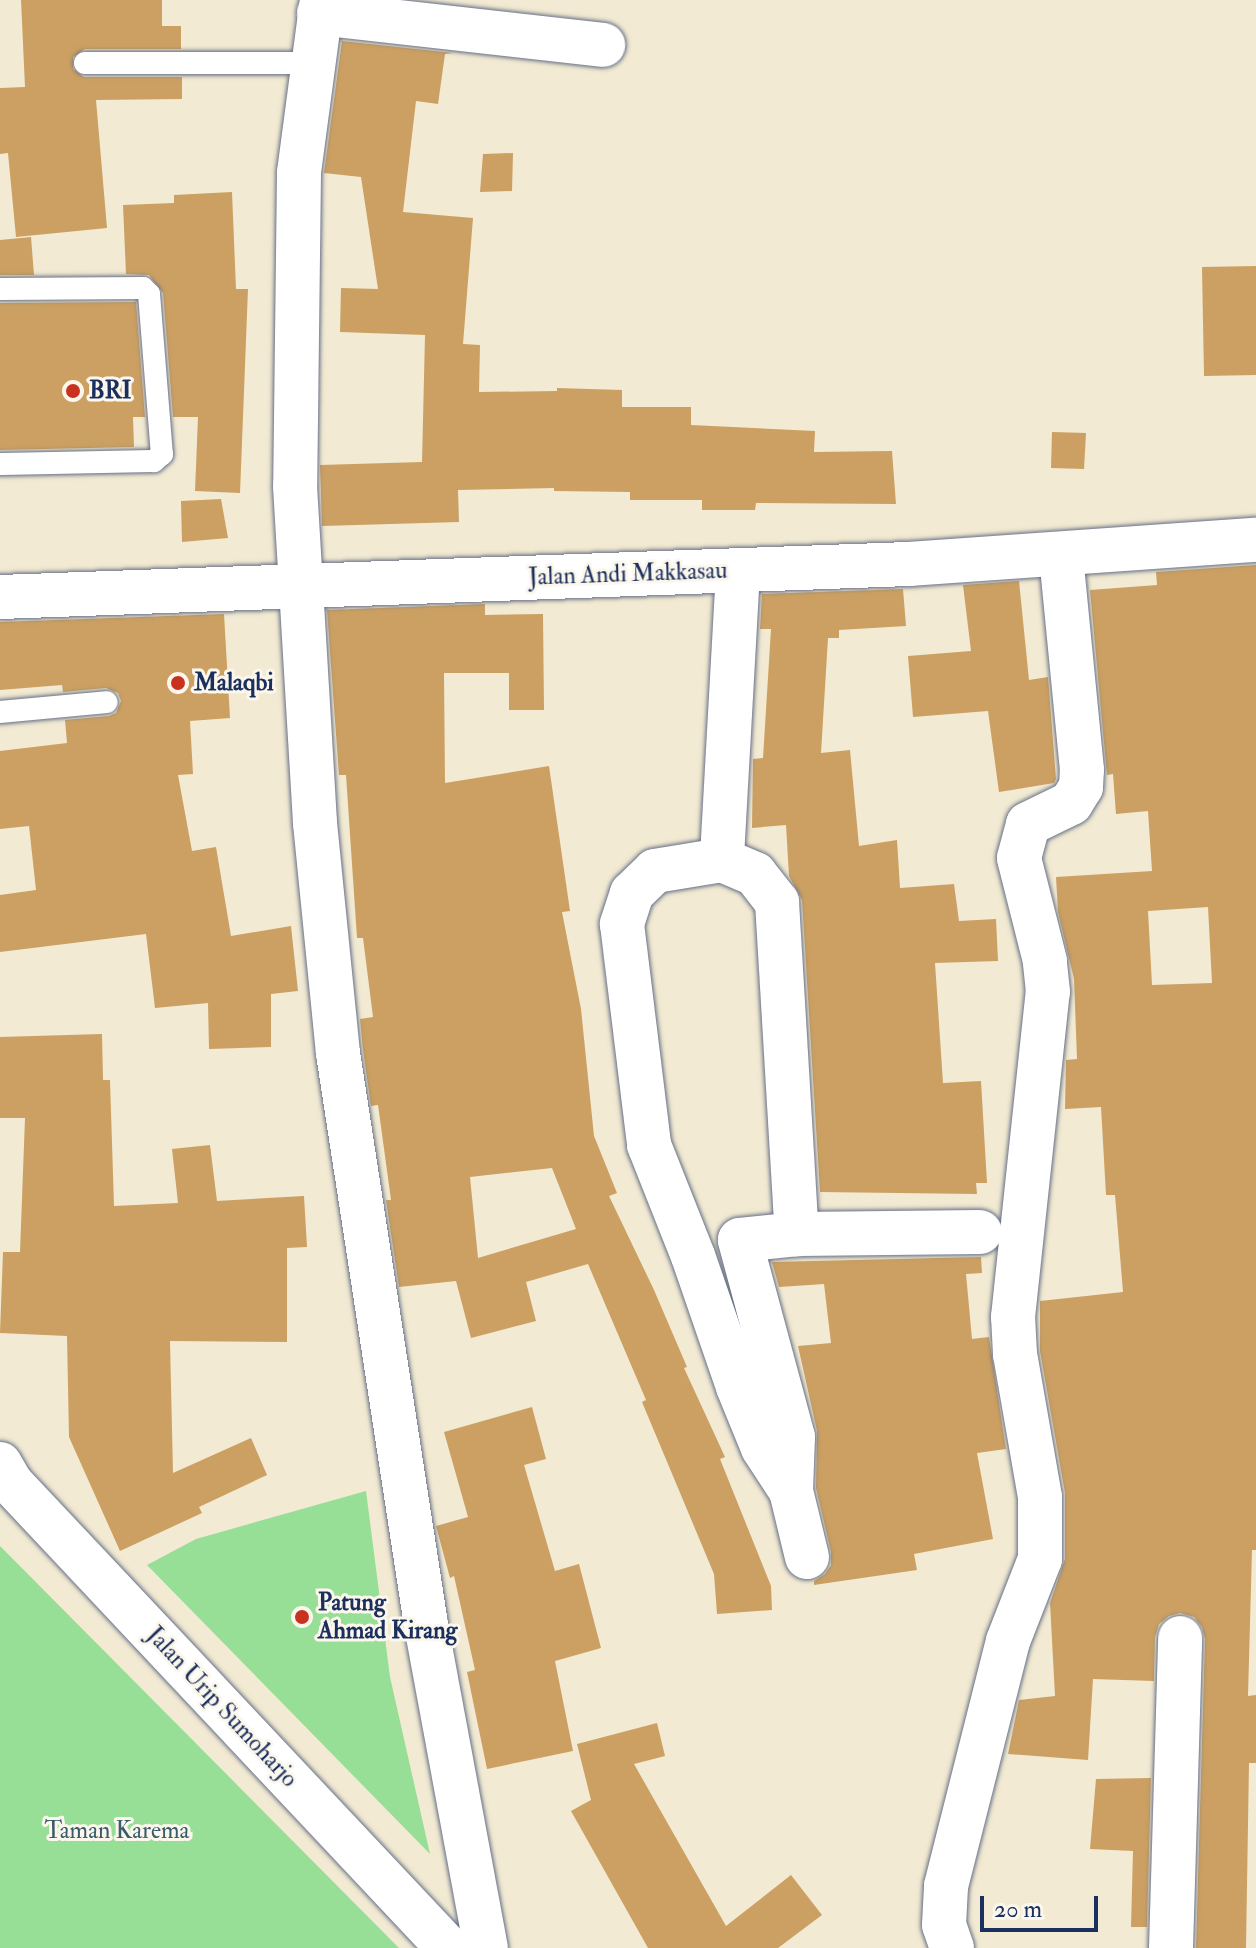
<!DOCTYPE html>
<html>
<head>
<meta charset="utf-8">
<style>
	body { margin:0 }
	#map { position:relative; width:1256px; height:1948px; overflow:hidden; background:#f2ead2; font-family:"IM FELL Double Pica",serif }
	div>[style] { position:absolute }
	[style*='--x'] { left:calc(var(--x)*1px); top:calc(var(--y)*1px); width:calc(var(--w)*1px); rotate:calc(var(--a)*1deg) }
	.green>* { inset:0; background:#97de97 }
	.building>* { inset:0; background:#cca062 }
	.roads { filter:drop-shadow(0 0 2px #667087) drop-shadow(0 0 2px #667087) }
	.lane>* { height:22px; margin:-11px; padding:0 11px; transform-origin:11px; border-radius:11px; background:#fff }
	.street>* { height:44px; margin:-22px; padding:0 22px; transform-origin:22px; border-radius:22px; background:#fff }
	.secondary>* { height:44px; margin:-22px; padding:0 22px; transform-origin:22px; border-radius:22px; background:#fff }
	.dots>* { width:22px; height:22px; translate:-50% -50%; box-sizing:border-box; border:4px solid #fbf7ec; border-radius:50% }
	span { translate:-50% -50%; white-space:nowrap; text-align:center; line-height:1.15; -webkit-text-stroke:6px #fbf7ec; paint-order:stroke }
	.poi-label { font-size:24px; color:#1b2f5e; font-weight:700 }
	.left { translate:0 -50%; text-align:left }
	.street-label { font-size:24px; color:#1b2f5e }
	.park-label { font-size:24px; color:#3a5b6c }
	.scale { position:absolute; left:980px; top:1896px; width:118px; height:36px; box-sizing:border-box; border:4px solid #1b2f5e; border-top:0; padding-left:10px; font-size:24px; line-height:28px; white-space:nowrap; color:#1b2f5e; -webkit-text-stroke:6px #fbf7ec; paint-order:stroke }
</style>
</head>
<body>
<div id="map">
	<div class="green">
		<div style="clip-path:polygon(366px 1491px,390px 1677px,430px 1854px,147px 1565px,196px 1539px)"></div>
		<div style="clip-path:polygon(0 1546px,399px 1948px,0 1948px)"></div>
	</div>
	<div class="building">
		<div style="clip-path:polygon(21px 0,162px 0,162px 26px,181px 26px,181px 49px,85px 49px,73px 57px,73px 69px,84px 77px,182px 77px,182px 99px,96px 100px,107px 228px,16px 237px,8px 153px,0 154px,0 88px,25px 87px)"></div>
		<div style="clip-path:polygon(342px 41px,453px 53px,445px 54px,438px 104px,416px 101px,403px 212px,473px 218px,463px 344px,480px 345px,479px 392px,557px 391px,557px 388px,622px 390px,622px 407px,691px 407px,691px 425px,815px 431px,814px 452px,892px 451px,896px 504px,756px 503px,755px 510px,702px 510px,702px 500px,630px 500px,630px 492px,554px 491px,554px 488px,458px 490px,459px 522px,322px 526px,320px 465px,422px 462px,425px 335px,340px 332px,341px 288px,378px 289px,361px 177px,324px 173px)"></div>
		<div style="clip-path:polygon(513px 153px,512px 191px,480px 192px,483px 154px)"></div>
		<div style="clip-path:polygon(232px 192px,236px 289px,248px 289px,240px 493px,195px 491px,198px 417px,173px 417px,163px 293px,149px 275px,126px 274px,123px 205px,174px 203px,174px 195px)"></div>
		<div style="clip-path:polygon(31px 237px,34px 275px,0 275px,0 240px)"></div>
		<div style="clip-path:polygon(1256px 266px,1256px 375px,1204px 376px,1202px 267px)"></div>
		<div style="clip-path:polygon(136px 302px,145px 417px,133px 417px,134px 447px,0 450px,0 303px)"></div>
		<div style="clip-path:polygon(1052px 432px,1086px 433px,1084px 469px,1051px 468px)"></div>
		<div style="clip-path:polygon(221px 499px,228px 538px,182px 542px,181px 501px)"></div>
		<div style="clip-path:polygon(evenodd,1256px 565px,1256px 1550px,1252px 1550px,1248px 1696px,1256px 1695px,1256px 1763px,1249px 1763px,1246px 1948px,1196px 1948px,1205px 1639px,1202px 1627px,1194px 1617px,1180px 1613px,1169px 1616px,1159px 1624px,1155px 1637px,1154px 1681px,1093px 1679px,1088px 1760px,1008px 1754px,1019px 1700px,1055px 1696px,1050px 1603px,1065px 1559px,1065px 1493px,1040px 1351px,1040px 1301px,1123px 1292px,1115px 1195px,1106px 1195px,1101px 1107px,1065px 1109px,1066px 1060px,1077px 1059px,1074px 979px,1058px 912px,1056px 877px,1152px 871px,1148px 811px,1116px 814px,1113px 774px,1107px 775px,1090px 590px,1157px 585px,1156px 572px,1256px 565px,1208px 907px,1212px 983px,1152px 985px,1148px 911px,1208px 907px)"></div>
		<div style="clip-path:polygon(1019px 581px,1029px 680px,1048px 677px,1056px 779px,1054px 783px,999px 792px,988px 711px,913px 717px,908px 656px,971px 651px,963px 585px)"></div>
		<div style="clip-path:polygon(903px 589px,906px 626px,839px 630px,839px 638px,828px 638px,821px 753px,850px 750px,859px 846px,897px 840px,900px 888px,954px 884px,959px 921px,996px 919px,998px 961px,935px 963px,943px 1083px,981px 1081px,987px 1183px,976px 1183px,977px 1194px,820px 1192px,802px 900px,789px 876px,786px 825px,752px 828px,753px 759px,763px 758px,771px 629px,760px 629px,762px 594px)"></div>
		<div style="clip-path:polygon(evenodd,485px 604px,485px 615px,543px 614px,544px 710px,509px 710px,509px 673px,444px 673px,445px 783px,549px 766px,570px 911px,562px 912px,581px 1009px,594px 1136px,617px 1193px,609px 1196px,654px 1290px,687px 1367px,684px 1368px,725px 1457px,720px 1459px,771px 1586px,772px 1610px,717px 1614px,714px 1574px,642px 1402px,646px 1400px,588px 1264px,526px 1282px,536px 1321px,471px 1338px,456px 1281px,399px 1287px,386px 1200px,391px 1200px,378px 1105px,371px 1106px,363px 1050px,360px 1019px,373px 1017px,363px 938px,357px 938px,346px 775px,339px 775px,327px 610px,485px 604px,552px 1168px,576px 1229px,478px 1258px,470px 1177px,552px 1168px)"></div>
		<div style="clip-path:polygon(224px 614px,230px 718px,190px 721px,193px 774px,178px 775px,192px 851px,216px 847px,231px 936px,291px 926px,298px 991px,271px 994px,271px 1047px,209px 1049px,208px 1003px,155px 1008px,146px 934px,0 952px,0 895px,36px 890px,29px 826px,0 829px,0 751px,67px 743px,65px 720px,109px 716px,116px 713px,121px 701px,118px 693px,106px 688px,63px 692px,62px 685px,0 690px,0 622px)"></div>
		<div style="clip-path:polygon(102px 1034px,103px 1080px,110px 1080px,114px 1206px,178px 1203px,172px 1149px,210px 1145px,217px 1201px,304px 1196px,307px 1247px,287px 1248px,287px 1342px,170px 1341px,173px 1473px,251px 1438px,267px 1475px,199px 1507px,202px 1513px,120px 1551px,69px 1437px,67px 1336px,0 1333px,3px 1252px,20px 1252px,25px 1118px,0 1118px,0 1037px)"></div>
		<div style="clip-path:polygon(981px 1257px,982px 1273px,966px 1274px,972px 1339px,989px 1337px,1006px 1449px,977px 1453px,993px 1539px,914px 1554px,917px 1570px,814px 1585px,814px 1581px,825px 1574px,831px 1565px,831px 1552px,816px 1488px,817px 1431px,798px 1346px,831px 1343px,824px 1284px,779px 1287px,772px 1262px)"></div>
		<div style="clip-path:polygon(532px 1407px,546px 1459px,524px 1465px,555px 1571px,579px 1564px,601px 1648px,555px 1661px,573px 1751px,487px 1769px,467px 1672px,475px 1670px,454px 1576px,450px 1578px,436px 1526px,468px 1517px,444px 1432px)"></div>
		<div style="clip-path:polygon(657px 1723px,665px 1756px,634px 1764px,726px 1926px,791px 1875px,822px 1915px,778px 1948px,648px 1948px,571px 1811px,591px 1800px,577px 1744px)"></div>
		<div style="clip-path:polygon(1151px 1778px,1147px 1927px,1131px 1927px,1133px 1851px,1090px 1849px,1096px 1779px)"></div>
	</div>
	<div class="roads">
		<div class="lane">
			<div style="--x:85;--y:63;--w:228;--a:0"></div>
			<div style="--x:0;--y:289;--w:143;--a:-0.4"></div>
			<div style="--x:143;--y:288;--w:8;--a:45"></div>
			<div style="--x:149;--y:294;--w:161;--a:85.4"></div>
			<div style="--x:162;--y:454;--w:11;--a:139"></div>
			<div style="--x:154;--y:461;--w:154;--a:178.9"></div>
			<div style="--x:0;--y:712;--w:107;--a:-5.3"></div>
		</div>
		<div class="street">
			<div style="--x:322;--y:0;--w:175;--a:97.6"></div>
			<div style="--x:299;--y:173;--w:313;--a:90.7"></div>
			<div style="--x:295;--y:486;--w:338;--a:86.6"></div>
			<div style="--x:315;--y:823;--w:231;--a:84.3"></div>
			<div style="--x:338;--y:1053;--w:579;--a:81.25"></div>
			<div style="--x:426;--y:1625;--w:329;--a:79.5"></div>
			<div style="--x:319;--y:13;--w:286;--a:6.4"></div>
			<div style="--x:738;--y:571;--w:289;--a:93.2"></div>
			<div style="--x:722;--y:860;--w:68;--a:170.7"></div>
			<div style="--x:655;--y:871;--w:32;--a:136"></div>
			<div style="--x:632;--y:893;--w:33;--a:108"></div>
			<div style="--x:622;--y:924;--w:223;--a:83"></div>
			<div style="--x:649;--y:1145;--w:119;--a:68.4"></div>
			<div style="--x:693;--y:1256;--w:139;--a:71"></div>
			<div style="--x:738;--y:1387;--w:66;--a:67.7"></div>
			<div style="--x:763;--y:1448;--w:51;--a:56.9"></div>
			<div style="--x:722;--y:860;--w:36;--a:23"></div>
			<div style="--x:755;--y:874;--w:36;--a:52"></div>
			<div style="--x:777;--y:902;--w:333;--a:86.6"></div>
			<div style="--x:807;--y:1557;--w:68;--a:-103.6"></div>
			<div style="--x:791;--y:1491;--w:54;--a:-87.9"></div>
			<div style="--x:793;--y:1437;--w:204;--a:-105.1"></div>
			<div style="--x:740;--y:1240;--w:57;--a:-6"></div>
			<div style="--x:797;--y:1234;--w:183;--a:-0.6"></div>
			<div style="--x:952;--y:1948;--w:24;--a:-109"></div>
			<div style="--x:944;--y:1925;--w:39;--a:-87"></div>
			<div style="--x:946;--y:1886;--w:253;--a:-75.8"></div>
			<div style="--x:1008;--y:1641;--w:88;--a:-68.7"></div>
			<div style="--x:1040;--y:1559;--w:62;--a:-90"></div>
			<div style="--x:1040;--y:1497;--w:145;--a:-99.9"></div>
			<div style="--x:1015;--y:1354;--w:37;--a:-93"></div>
			<div style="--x:1013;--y:1317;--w:327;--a:-83.9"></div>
			<div style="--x:1048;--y:992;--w:31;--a:-96"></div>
			<div style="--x:1045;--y:961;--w:106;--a:-104.2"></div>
			<div style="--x:1019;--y:858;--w:35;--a:-75"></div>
			<div style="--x:1028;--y:824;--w:48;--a:-26"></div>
			<div style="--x:1071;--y:803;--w:19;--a:-58"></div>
			<div style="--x:1081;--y:787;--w:17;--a:-87"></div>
			<div style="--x:1082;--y:770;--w:217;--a:-95.6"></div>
			<div style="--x:1171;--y:1948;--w:310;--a:-88.3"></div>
		</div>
		<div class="secondary">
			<div style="--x:0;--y:597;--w:910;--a:-2.08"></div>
			<div style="--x:909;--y:564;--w:348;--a:-4"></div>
			<div style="--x:0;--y:1464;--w:22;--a:60"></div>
			<div style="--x:11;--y:1483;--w:638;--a:46.78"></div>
		</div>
	</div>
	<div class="dots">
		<div style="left:73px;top:391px;background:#c8321e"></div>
		<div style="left:178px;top:683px;background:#c8321e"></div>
		<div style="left:302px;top:1617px;background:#c8321e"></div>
	</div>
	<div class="poi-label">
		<span class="left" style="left:89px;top:391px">BRI</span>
		<span class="left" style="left:194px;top:683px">Malaqbi</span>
		<span class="left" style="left:318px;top:1617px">Patung<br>Ahmad Kirang</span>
	</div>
	<div class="street-label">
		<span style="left:628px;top:574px;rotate:-2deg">Jalan Andi Makkasau</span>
		<span style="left:222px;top:1707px;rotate:47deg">Jalan Urip Sumoharjo</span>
	</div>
	<div class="park-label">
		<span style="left:117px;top:1831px">Taman Karema</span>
	</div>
	<div class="scale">20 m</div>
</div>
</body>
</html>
